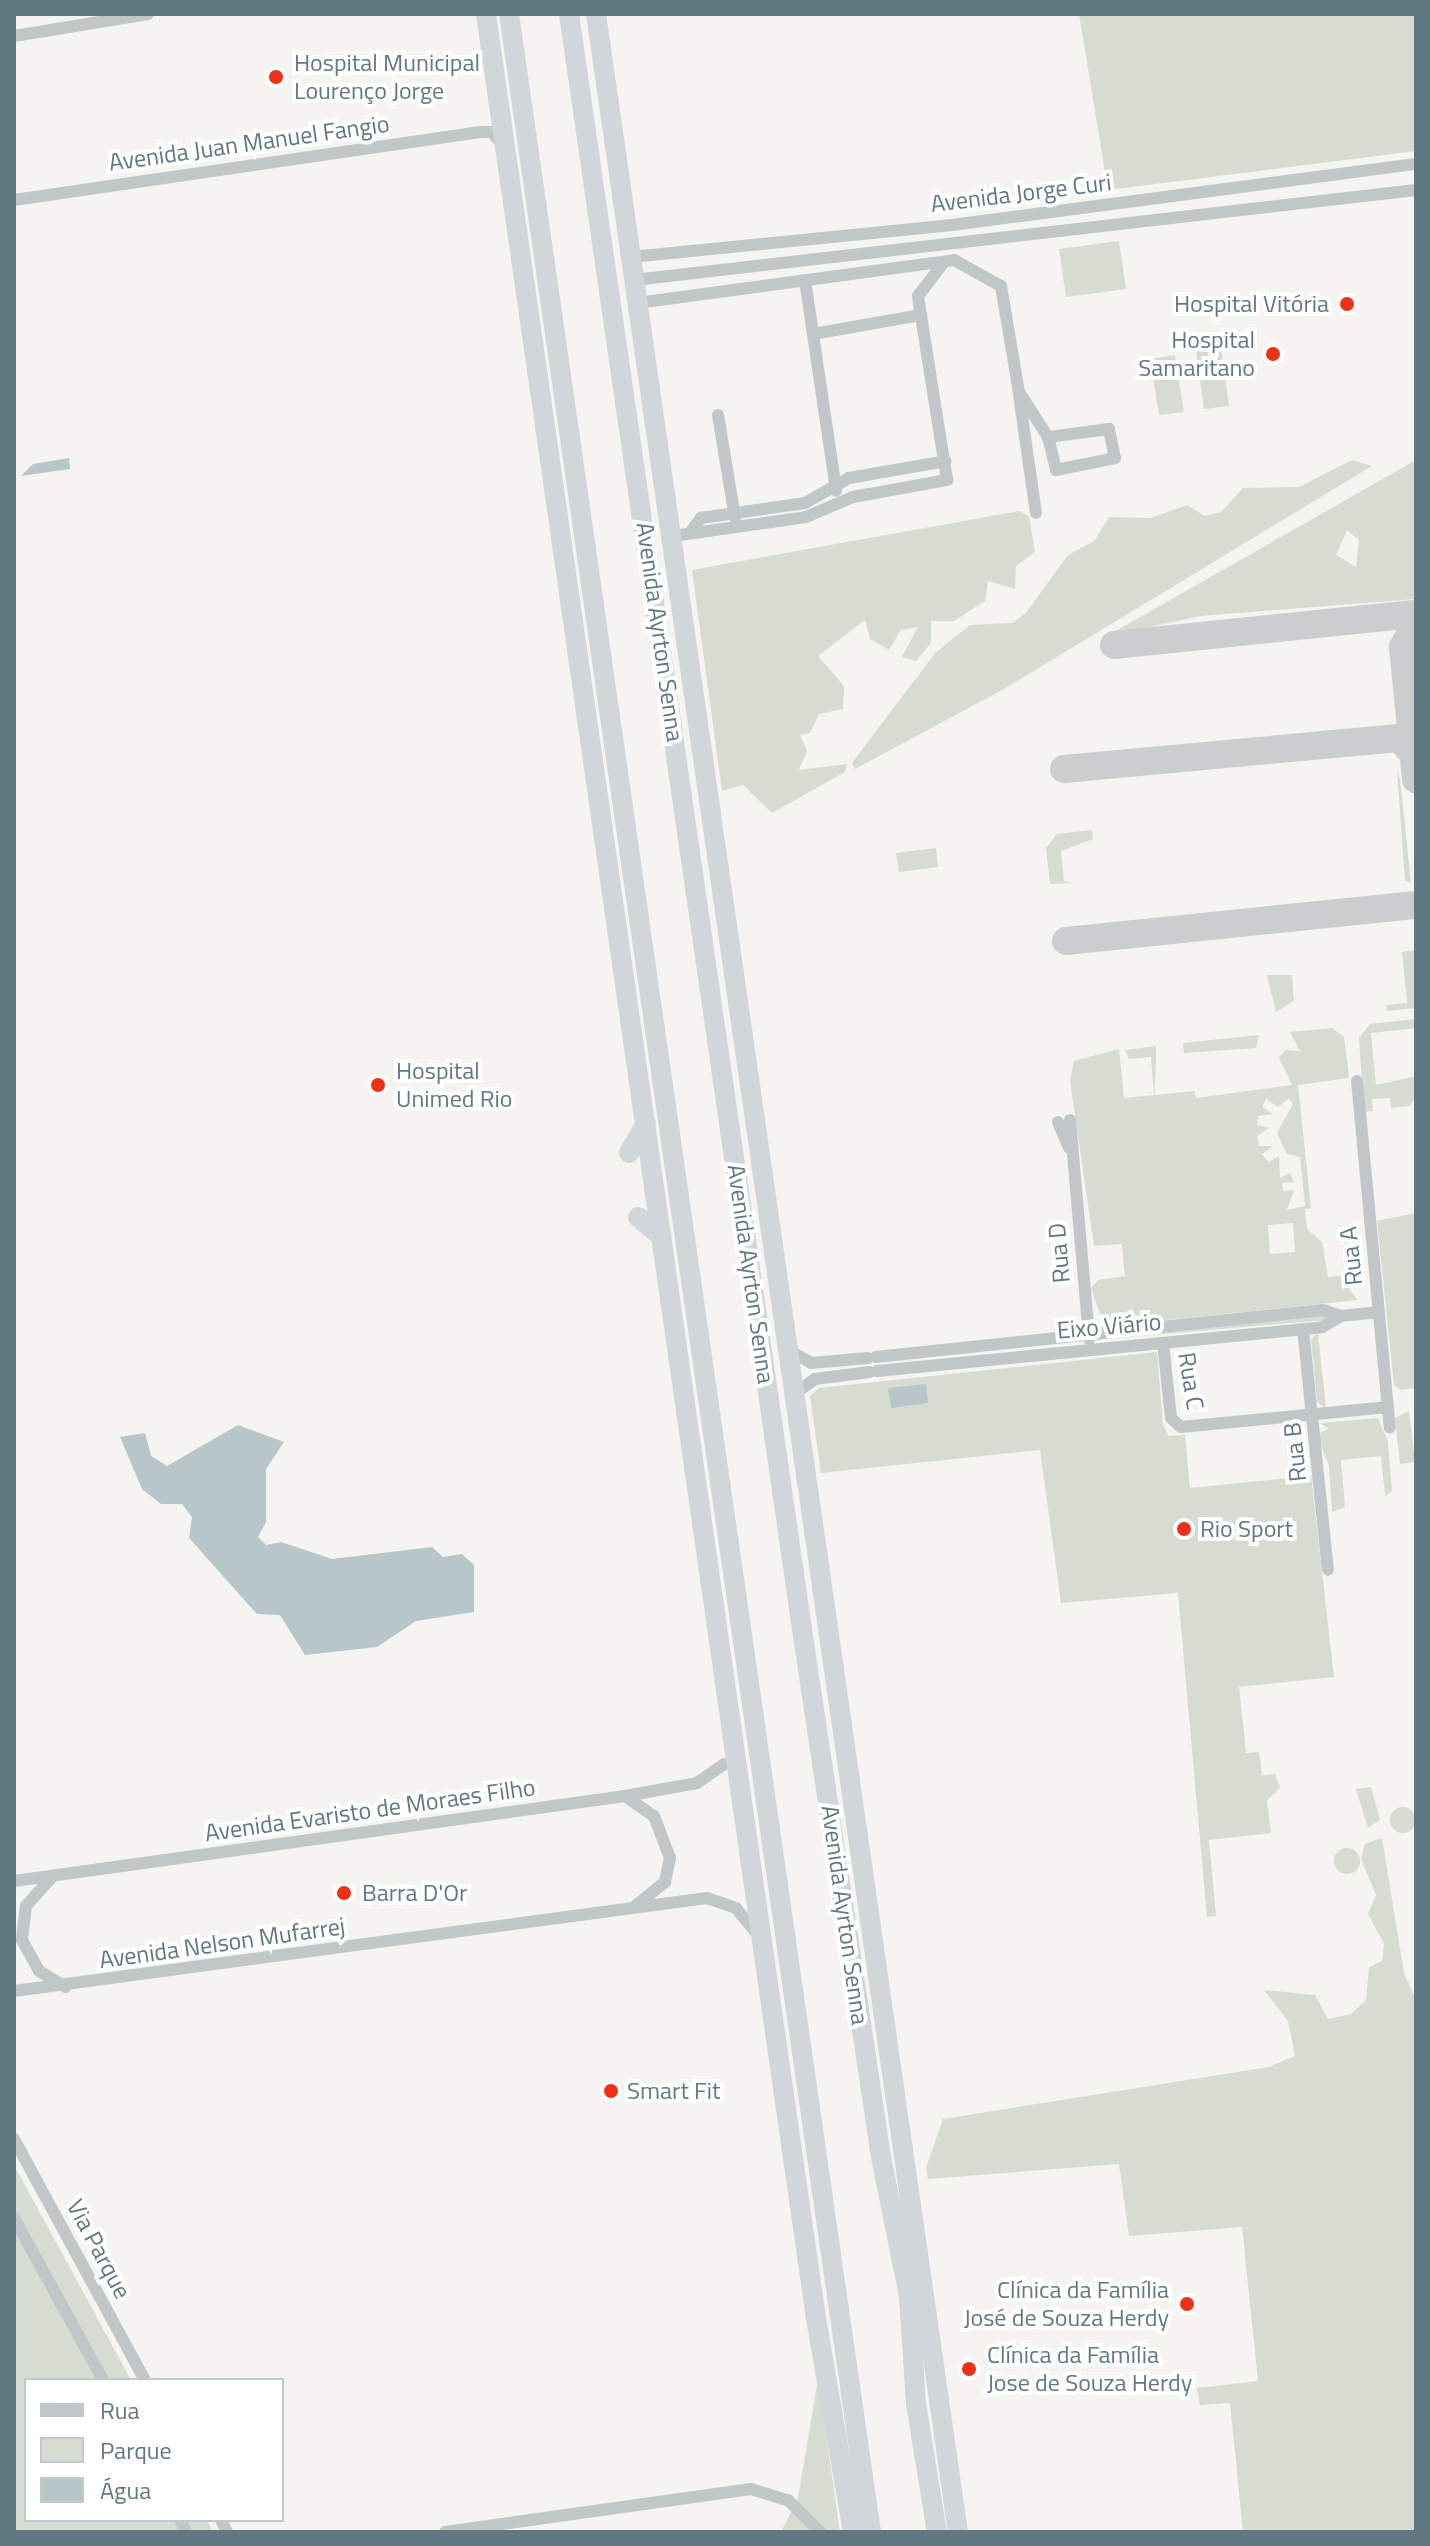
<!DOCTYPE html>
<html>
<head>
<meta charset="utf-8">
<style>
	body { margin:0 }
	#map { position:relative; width:1430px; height:2546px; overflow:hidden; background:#f5f4f0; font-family:"Titillium Web",sans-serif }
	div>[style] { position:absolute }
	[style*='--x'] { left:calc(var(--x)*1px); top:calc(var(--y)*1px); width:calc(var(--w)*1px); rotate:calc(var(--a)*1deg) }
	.green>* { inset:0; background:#d6dcd1 }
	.round { border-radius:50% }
	.water>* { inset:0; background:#b7c6c9 }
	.taxiway>* { height:28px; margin:-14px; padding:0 14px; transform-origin:14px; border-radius:14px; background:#cacece }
	.minor>* { height:12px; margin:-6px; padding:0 6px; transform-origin:6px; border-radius:6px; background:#c1c6c8 }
	.highway>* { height:20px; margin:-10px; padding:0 10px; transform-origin:10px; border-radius:10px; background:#d0d6da }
	.dots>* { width:22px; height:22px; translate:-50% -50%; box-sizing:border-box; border:4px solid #fff; border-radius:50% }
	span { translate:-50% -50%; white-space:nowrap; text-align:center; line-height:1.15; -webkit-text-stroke:8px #fff; paint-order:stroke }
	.poi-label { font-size:24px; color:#617883 }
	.left { translate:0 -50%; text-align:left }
	.right { translate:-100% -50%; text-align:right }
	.street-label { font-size:24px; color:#617883 }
	.frame { position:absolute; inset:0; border:16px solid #617883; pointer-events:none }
	.legend { position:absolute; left:24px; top:2378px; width:260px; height:144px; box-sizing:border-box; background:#fff; border:2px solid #c0c9cd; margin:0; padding:10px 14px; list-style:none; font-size:24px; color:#617883 }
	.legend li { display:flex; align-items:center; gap:16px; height:40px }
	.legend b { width:40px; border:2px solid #c0c9cd }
</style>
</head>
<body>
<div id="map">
	<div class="green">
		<div style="clip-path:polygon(1079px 14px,1416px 14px,1416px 151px,1108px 190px)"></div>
		<div style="clip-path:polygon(1119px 241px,1126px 289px,1066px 297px,1059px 249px)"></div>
		<div style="clip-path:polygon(1221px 348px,1229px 406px,1204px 409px,1196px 352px)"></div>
		<div style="clip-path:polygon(1175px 355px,1184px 412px,1159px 415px,1150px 359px)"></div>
		<div style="clip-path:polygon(1352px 460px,1372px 466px,1004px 689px,855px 769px,852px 763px,936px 652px,970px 625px,1012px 623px,1025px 614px,1068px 555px,1094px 541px,1109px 517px,1151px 518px,1187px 505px,1205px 516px,1221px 512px,1243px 488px,1299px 487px)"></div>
		<div style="clip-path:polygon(evenodd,1416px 460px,1416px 599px,1200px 616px,1105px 637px,1416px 460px,1347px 530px,1359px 540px,1356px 567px,1336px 555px,1347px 530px)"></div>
		<div style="clip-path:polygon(1019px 511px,1029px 516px,1035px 552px,1016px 566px,1015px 589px,988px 581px,985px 601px,954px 621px,931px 621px,931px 643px,916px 661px,902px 657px,918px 627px,901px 630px,889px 650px,870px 639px,865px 620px,818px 656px,844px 686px,843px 709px,819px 714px,810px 733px,800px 735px,807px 751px,799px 770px,847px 764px,845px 772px,772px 813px,743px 785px,722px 791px,692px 570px)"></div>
		<div style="clip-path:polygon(1397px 770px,1400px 779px,1411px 883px,1405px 880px)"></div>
		<div style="clip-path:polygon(1092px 830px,1093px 839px,1061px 851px,1064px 881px,1072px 883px,1050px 884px,1046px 848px,1057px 834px)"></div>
		<div style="clip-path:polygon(936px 848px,938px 867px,899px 872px,896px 853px)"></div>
		<div style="clip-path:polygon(1416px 950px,1416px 1008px,1387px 1011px,1386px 1005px,1407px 1003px,1402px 952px)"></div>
		<div style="clip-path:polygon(1267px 975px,1292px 975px,1294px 1001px,1276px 1012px)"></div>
		<div style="clip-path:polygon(1416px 1019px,1416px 1028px,1371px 1033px,1376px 1085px,1416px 1076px,1416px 1096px,1410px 1106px,1391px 1108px,1390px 1098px,1372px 1099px,1373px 1111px,1364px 1112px,1359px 1038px,1370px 1024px)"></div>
		<div style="clip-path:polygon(evenodd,1332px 1028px,1344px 1037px,1349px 1078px,1298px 1085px,1311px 1208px,1305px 1209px,1307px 1229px,1322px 1242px,1328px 1277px,1341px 1276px,1357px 1300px,1119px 1325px,1102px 1320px,1091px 1288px,1098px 1280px,1125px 1276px,1122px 1244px,1094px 1246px,1070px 1081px,1074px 1061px,1119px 1049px,1124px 1098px,1154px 1095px,1151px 1057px,1129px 1059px,1125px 1050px,1156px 1046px,1155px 1095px,1194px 1091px,1196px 1098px,1292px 1085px,1279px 1058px,1285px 1050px,1300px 1051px,1290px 1032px,1332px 1028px,1289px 1098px,1293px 1104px,1277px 1133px,1287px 1154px,1300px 1157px,1305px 1206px,1287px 1210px,1294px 1190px,1283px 1191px,1282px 1183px,1294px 1182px,1290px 1173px,1280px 1178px,1279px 1156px,1268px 1162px,1262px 1154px,1273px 1146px,1259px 1146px,1257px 1136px,1269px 1128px,1257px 1125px,1258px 1116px,1273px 1114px,1262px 1107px,1266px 1099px,1278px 1107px,1289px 1098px,1332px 1028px,1293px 1223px,1295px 1252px,1270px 1254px,1268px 1225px,1293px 1223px)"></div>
		<div style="clip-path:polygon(1259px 1035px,1256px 1048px,1184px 1053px,1183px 1043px)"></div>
		<div style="clip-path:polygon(1416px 1213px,1416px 1388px,1401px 1390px,1394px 1385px,1377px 1221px)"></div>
		<div style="clip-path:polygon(1328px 1316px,1325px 1320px,1118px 1338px,1325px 1315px)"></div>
		<div style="clip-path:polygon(1318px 1333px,1326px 1409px,1317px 1402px,1311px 1339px)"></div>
		<div style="clip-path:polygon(1157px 1352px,1163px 1424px,1168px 1436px,1185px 1435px,1190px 1488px,1311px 1476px,1334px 1677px,1239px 1687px,1246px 1753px,1259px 1752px,1262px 1775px,1275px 1774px,1280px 1788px,1267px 1800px,1271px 1833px,1209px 1840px,1216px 1916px,1207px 1917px,1178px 1593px,1061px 1603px,1040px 1450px,821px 1473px,810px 1396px,819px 1388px)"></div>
		<div style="clip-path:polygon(1409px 1411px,1415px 1462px,1400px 1464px,1395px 1418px)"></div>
		<div style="clip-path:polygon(1378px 1418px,1388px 1442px,1392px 1491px,1385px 1496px,1381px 1456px,1341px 1460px,1345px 1507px,1332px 1512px,1329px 1466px,1317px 1434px,1329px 1429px,1320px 1423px)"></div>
		<div style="clip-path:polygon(1371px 1787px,1380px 1820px,1368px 1828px,1356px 1789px)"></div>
		<div class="round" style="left:1390px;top:1807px;width:26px;height:26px"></div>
		<div style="clip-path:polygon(1382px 1838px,1404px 1973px,1416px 2000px,1416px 2532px,1243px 2532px,1230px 2403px,1200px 2405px,1197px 2388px,1258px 2381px,1242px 2227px,1129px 2236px,1119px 2164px,928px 2179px,926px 2168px,943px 2119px,1269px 2067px,1295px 2056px,1288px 2021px,1264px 1990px,1315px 1995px,1328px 2019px,1351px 2014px,1366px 2000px,1369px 1967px,1382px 1961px,1384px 1944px,1368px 1914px,1376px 1895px,1361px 1859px,1365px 1844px)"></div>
		<div class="round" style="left:1334px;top:1848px;width:26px;height:26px"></div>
		<div style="clip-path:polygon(14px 2165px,131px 2380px,26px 2380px,26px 2520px,207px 2520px,213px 2532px,14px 2532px)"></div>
		<div style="clip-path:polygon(818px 2379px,840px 2532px,781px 2532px,798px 2498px)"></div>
	</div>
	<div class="water">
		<div style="clip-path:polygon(69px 458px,70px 469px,21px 476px,33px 464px)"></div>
		<div style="clip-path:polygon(926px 1384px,928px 1403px,891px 1408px,888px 1388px)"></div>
		<div style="clip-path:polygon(238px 1425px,284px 1442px,266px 1469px,266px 1522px,258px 1537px,266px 1545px,281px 1542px,332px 1559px,432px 1547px,443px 1557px,462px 1554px,474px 1565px,474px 1612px,416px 1621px,377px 1647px,305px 1655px,280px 1615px,257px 1614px,189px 1538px,192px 1517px,182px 1504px,161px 1504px,142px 1489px,120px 1437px,145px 1433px,151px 1456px,167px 1466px)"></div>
	</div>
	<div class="taxiway">
		<div style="--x:1416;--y:622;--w:28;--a:117"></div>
		<div style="--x:1403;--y:647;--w:133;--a:84.4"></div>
		<div style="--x:1114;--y:645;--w:304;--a:-5.9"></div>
		<div style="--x:1064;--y:769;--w:336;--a:-5.3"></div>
		<div style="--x:1399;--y:738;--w:21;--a:47"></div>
		<div style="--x:1066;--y:941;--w:352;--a:-5.9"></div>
	</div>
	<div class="minor">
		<div style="--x:14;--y:36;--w:136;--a:-9.3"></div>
		<div style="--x:14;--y:200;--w:471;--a:-8.3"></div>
		<div style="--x:480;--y:132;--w:12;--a:0"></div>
		<div style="--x:492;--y:132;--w:13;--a:51"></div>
		<div style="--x:631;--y:257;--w:323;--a:-5.7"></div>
		<div style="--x:952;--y:225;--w:468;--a:-7.5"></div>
		<div style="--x:634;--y:280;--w:787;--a:-6.57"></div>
		<div style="--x:805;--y:280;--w:213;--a:81.6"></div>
		<div style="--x:637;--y:303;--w:320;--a:-7.7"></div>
		<div style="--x:954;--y:260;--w:54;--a:29"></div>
		<div style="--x:1001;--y:286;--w:108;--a:80.4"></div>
		<div style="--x:1019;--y:392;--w:54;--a:57.2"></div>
		<div style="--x:1048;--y:437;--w:34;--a:76"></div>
		<div style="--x:1056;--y:470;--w:60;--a:-11.5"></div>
		<div style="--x:1115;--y:458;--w:30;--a:-102"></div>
		<div style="--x:1109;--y:429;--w:62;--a:172.5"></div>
		<div style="--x:813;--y:334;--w:110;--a:-10"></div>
		<div style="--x:1019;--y:395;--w:119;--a:81.8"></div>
		<div style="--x:718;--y:415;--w:104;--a:80.6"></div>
		<div style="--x:690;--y:533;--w:19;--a:-54"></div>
		<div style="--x:701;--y:518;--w:105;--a:-8.2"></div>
		<div style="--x:805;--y:503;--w:51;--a:-29.6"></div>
		<div style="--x:849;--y:478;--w:98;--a:-9.9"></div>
		<div style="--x:673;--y:536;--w:134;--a:-8.1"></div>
		<div style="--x:806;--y:517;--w:51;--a:-23.1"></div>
		<div style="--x:853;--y:497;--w:96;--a:-10.3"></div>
		<div style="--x:947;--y:480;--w:186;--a:-99"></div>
		<div style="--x:918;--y:296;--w:43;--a:-52.6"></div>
		<div style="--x:1357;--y:1081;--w:348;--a:84.6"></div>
		<div style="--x:1070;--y:1120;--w:220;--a:85"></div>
		<div style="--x:1058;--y:1122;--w:28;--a:67"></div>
		<div style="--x:1303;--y:1329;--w:242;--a:84.1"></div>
		<div style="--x:1163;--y:1343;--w:75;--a:83.9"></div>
		<div style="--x:1171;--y:1418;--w:13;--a:42"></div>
		<div style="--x:1181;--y:1427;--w:208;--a:-5.5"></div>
		<div style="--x:788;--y:1350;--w:26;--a:29"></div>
		<div style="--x:811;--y:1363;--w:57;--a:-5"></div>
		<div style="--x:876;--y:1357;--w:449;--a:-6"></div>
		<div style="--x:1323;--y:1310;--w:19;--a:18"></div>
		<div style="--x:877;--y:1371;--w:447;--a:-5.6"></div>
		<div style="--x:1322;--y:1327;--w:22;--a:-30"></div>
		<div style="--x:1341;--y:1316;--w:38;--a:-6"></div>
		<div style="--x:793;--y:1395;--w:27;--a:-36"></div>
		<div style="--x:815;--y:1379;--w:55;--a:-7.3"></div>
		<div style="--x:625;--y:1796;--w:35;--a:35"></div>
		<div style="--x:654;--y:1816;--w:45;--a:69.1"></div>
		<div style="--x:670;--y:1858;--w:25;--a:102"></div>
		<div style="--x:665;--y:1882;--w:40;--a:141"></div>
		<div style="--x:52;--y:1877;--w:39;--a:132"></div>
		<div style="--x:26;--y:1906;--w:34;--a:97"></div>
		<div style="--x:22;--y:1940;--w:35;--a:61"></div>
		<div style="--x:39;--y:1971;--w:31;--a:31"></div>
		<div style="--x:14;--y:1881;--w:617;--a:-7.92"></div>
		<div style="--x:625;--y:1796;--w:73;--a:-10.2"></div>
		<div style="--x:697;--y:1783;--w:33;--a:-35"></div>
		<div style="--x:14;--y:1991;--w:699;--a:-7.64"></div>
		<div style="--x:707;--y:1898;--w:31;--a:19"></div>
		<div style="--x:736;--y:1908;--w:35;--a:51"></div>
		<div style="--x:14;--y:2139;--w:274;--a:61.5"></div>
		<div style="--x:14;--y:2218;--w:185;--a:61.2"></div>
		<div style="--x:180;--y:2520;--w:13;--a:63"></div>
		<div style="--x:221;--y:2520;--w:13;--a:63"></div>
		<div style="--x:445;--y:2532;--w:309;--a:-8"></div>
		<div style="--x:751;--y:2489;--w:39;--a:17"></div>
		<div style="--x:788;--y:2500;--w:45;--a:45"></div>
	</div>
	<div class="highway">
		<div style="--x:486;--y:14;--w:2334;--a:81.85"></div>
		<div style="--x:817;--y:2324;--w:211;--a:80.2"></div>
		<div style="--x:509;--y:14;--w:2544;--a:81.82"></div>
		<div style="--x:569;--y:14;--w:1619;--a:81.79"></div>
		<div style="--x:800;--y:1616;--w:547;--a:81.48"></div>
		<div style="--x:881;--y:2157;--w:142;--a:78.6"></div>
		<div style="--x:909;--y:2296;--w:108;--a:86.3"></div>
		<div style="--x:916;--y:2404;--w:130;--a:80.7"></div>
		<div style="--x:596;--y:14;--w:2544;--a:81.82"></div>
		<div style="--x:629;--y:1153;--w:34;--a:-60"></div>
		<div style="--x:638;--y:1217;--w:31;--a:40"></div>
	</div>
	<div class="dots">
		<div style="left:276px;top:77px;background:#ed3017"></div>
		<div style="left:1347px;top:304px;background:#ed3017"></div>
		<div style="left:1273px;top:354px;background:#ed3017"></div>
		<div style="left:378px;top:1085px;background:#ed3017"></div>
		<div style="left:1184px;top:1529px;background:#ed3017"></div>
		<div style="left:344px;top:1893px;background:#ed3017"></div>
		<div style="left:611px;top:2091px;background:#ed3017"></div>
		<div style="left:1187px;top:2304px;background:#ed3017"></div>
		<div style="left:969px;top:2369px;background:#ed3017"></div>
	</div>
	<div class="poi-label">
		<span class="left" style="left:294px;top:77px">Hospital Municipal<br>Lourenço Jorge</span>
		<span class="right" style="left:1329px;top:304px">Hospital Vitória</span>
		<span class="right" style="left:1255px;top:354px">Hospital<br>Samaritano</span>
		<span class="left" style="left:396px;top:1085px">Hospital<br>Unimed Rio</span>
		<span class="left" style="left:1200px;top:1529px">Rio Sport</span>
		<span class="left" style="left:362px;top:1893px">Barra D'Or</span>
		<span class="left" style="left:627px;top:2091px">Smart Fit</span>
		<span class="right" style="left:1169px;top:2304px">Clínica da Família<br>José de Souza Herdy</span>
		<span class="left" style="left:987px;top:2369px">Clínica da Família<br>Jose de Souza Herdy</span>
	</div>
	<div class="street-label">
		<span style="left:249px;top:143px;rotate:-8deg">Avenida Juan Manuel Fangio</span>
		<span style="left:1021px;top:193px;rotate:-7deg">Avenida Jorge Curi</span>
		<span style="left:660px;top:632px;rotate:82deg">Avenida Ayrton Senna</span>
		<span style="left:1059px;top:1253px;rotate:-95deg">Rua D</span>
		<span style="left:1351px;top:1256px;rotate:-96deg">Rua A</span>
		<span style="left:751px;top:1274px;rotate:82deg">Avenida Ayrton Senna</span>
		<span style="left:1109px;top:1326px;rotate:-5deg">Eixo Viário</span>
		<span style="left:1191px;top:1381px;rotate:81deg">Rua C</span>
		<span style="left:1295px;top:1452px;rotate:-96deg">Rua B</span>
		<span style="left:370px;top:1810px;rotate:-8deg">Avenida Evaristo de Moraes Filho</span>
		<span style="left:845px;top:1915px;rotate:82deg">Avenida Ayrton Senna</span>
		<span style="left:222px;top:1943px;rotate:-8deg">Avenida Nelson Mufarrej</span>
		<span style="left:99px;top:2249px;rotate:62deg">Via Parque</span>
	</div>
	<div class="frame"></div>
	<ul class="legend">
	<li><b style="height:10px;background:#c1c6c8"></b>Rua</li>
	<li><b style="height:22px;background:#d6dcd1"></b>Parque</li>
	<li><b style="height:22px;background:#b7c6c9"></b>Água</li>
	</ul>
</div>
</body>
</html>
